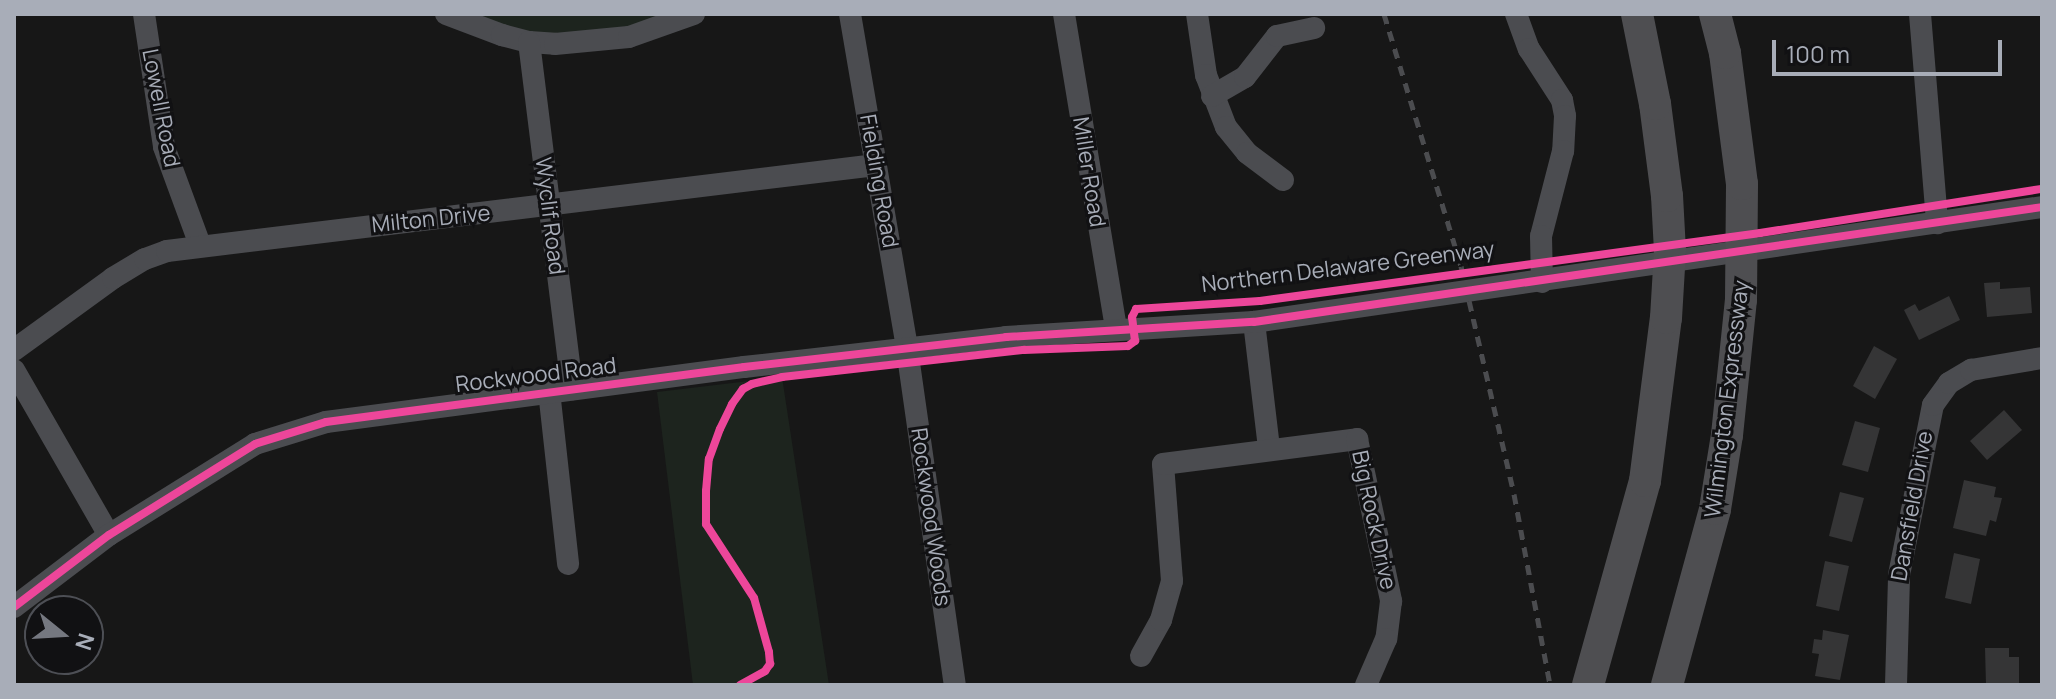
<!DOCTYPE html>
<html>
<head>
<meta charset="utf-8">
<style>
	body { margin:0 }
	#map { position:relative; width:2056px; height:699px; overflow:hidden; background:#171717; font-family:Manrope,sans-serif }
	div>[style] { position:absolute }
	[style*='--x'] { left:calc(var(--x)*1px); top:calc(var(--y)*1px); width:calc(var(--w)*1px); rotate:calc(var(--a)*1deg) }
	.green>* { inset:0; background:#1d241e }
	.building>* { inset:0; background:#353536 }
	.minor>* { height:22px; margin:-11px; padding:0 11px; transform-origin:11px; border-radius:11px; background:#4b4c50 }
	.highway>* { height:32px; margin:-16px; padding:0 16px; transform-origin:16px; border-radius:16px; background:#4e4e51 }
	.rail>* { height:5px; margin-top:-2.5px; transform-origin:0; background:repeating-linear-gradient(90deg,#4b4c4f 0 10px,transparent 0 18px) }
	.cycleway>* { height:8px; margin:-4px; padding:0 4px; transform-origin:4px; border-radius:4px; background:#ed469a }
	span { translate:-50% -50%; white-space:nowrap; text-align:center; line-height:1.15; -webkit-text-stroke:6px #111113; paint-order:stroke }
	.street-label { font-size:22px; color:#a8adb8 }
	.frame { position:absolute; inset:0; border:16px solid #a8adb8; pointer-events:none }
	.north { position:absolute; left:24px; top:595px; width:80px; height:80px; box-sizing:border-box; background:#111113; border:2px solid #4d4f55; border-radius:50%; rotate:108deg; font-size:22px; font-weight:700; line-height:32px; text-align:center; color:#a8adb8 }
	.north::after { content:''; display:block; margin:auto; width:28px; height:36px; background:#757880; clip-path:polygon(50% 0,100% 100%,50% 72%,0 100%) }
	.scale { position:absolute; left:1772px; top:40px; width:230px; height:36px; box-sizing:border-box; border:4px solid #a8adb8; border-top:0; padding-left:10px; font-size:24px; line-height:28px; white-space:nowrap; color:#a8adb8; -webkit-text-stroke:6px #111113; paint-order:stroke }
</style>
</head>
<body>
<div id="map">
	<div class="green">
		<div style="clip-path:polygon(447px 14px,661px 14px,613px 39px,529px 42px)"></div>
		<div style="clip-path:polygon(782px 377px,829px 685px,693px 685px,657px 392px)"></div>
	</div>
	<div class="building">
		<div style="clip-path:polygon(2000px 282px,2000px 289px,2030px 287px,2032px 313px,1987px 317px,1984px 283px)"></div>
		<div style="clip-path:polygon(1949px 296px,1960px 320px,1919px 340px,1904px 310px,1915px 304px,1919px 311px)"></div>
		<div style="clip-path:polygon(1874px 346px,1897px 359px,1875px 399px,1853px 386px)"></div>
		<div style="clip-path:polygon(2004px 410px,2022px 430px,1987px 460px,1970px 441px)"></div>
		<div style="clip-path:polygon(1855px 421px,1880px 428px,1868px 472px,1842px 465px)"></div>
		<div style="clip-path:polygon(1964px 480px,1996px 487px,1994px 497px,2002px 498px,1996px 522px,1990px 520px,1986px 536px,1953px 528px)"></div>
		<div style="clip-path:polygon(1840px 492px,1864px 498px,1852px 542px,1829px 536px)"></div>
		<div style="clip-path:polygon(1954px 553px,1980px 559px,1971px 604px,1945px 598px)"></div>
		<div style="clip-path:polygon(1825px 561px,1849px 566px,1839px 611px,1816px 606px)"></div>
		<div style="clip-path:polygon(1823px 630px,1849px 635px,1840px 680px,1815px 676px,1819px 654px,1812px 653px,1814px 639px,1822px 640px)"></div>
		<div style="clip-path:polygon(1985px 648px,2009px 648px,2009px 657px,2019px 657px,2019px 685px,1986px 685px)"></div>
	</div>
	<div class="minor">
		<div style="--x:144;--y:14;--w:134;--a:81.4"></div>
		<div style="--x:164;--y:147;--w:104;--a:69.8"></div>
		<div style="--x:446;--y:14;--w:60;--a:20.6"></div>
		<div style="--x:502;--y:35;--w:28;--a:15"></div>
		<div style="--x:529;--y:42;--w:26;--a:4"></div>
		<div style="--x:555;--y:44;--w:74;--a:-5.4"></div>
		<div style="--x:629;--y:37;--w:69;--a:-19.5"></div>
		<div style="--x:850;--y:14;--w:340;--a:80.3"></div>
		<div style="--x:907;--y:349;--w:339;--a:81.9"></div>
		<div style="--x:1064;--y:14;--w:319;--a:80.6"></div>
		<div style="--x:1197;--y:14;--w:62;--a:81.6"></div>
		<div style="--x:1206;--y:75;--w:56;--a:69"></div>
		<div style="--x:1226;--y:127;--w:33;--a:51"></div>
		<div style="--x:1247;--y:153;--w:45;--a:36.9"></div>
		<div style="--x:1516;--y:14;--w:37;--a:70"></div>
		<div style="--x:1529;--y:49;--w:61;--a:57.1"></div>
		<div style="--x:1562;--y:100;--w:16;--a:79"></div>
		<div style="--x:1565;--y:116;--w:35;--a:93"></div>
		<div style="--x:1563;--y:151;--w:88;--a:104.5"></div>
		<div style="--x:1541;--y:236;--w:46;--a:88.8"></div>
		<div style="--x:1920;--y:14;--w:210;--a:85.3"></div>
		<div style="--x:529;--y:42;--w:350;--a:82.9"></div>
		<div style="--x:1212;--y:96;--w:38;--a:-30"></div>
		<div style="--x:1245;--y:77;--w:52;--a:-52"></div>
		<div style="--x:1277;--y:36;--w:38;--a:-12"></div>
		<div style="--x:1254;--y:322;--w:127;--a:83.2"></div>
		<div style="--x:14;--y:350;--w:122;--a:-36"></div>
		<div style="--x:113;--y:278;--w:37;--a:-31"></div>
		<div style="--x:145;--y:259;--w:23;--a:-20"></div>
		<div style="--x:167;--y:251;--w:714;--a:-6.92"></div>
		<div style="--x:14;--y:370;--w:190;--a:60.1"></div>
		<div style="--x:549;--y:391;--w:174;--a:83.7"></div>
		<div style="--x:14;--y:607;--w:119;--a:-37.2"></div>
		<div style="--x:109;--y:535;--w:172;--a:-31.9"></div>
		<div style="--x:255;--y:444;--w:74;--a:-17.2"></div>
		<div style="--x:326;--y:422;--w:422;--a:-7.5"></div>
		<div style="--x:744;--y:367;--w:264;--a:-6.5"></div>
		<div style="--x:1006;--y:337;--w:248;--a:-3.5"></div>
		<div style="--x:1254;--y:322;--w:796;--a:-8.3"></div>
		<div style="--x:1141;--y:656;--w:41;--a:-60.9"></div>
		<div style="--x:1161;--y:620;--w:41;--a:-74.2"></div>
		<div style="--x:1172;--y:581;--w:117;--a:-94.4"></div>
		<div style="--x:1163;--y:464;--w:196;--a:-7.3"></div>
		<div style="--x:1357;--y:439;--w:166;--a:78.1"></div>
		<div style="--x:1391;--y:601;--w:38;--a:97"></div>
		<div style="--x:1386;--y:639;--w:50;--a:113.5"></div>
		<div style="--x:1896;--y:685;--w:110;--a:-88.4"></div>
		<div style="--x:1899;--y:575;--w:173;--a:-78.7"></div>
		<div style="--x:1933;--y:405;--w:27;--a:-54"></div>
		<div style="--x:1949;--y:383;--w:26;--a:-31"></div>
		<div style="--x:1971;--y:370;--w:72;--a:-9.6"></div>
	</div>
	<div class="highway">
		<div style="--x:1588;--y:685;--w:212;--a:-74.4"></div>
		<div style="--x:1645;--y:481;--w:164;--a:-82.7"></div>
		<div style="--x:1666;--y:318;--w:67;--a:-86.6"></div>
		<div style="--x:1670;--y:251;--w:55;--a:-93.1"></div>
		<div style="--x:1667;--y:196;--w:93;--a:-97.4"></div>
		<div style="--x:1655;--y:104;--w:92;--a:-101.3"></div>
		<div style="--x:1667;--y:685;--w:182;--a:-74.7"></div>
		<div style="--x:1715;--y:509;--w:75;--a:-80.8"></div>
		<div style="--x:1727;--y:435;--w:136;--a:-84.1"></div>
		<div style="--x:1741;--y:300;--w:116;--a:-89.5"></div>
		<div style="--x:1742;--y:184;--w:132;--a:-97.4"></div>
		<div style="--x:1725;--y:53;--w:40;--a:-104.4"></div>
	</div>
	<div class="rail">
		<div style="--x:1384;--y:14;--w:264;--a:73"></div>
		<div style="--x:1461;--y:266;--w:234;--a:76.9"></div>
		<div style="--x:1514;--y:494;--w:194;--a:79.3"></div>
	</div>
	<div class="cycleway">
		<div style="--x:14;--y:607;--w:119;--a:-37.2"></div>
		<div style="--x:109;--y:535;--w:172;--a:-31.9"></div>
		<div style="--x:255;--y:444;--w:74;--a:-17.2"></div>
		<div style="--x:326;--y:422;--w:422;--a:-7.5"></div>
		<div style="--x:744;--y:367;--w:264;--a:-6.5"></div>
		<div style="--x:1006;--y:337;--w:248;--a:-3.5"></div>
		<div style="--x:1254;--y:322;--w:796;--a:-8.3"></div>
		<div style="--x:740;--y:685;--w:29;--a:-29"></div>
		<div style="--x:765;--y:671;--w:9;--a:-54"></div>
		<div style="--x:770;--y:664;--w:12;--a:-95"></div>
		<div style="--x:769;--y:652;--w:56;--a:-105.5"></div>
		<div style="--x:754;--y:598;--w:88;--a:-123"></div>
		<div style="--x:706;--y:524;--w:33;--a:-90"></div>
		<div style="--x:706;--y:491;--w:32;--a:-85"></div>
		<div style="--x:709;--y:459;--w:32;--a:-70"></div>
		<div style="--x:720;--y:429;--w:28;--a:-64"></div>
		<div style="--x:732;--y:404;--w:19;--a:-54"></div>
		<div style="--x:743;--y:389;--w:10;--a:-29"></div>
		<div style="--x:752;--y:384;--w:31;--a:-13"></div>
		<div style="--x:782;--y:377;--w:244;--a:-6.4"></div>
		<div style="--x:1024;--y:350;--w:104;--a:-2.2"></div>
		<div style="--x:1128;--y:346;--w:9;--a:-36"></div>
		<div style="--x:1135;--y:341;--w:24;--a:-97"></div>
		<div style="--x:1132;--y:317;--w:9;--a:-63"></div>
		<div style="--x:1136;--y:309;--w:124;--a:-3.7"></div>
		<div style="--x:1260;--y:301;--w:505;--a:-7.74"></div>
		<div style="--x:1760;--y:233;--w:285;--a:-8.9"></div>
	</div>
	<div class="street-label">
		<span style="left:161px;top:108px;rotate:79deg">Lowell Road</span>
		<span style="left:1089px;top:172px;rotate:81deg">Miller Road</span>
		<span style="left:879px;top:181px;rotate:80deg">Fielding Road</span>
		<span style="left:550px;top:216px;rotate:83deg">Wyclif Road</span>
		<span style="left:431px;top:219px;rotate:-6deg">Milton Drive</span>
		<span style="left:1348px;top:267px;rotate:-7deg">Northern Delaware Greenway</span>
		<span style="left:536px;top:375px;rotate:-7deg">Rockwood Road</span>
		<span style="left:1727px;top:399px;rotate:-83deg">Wilmington Expressway</span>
		<span style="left:1912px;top:506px;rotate:-80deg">Dansfield Drive</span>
		<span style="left:931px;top:517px;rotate:82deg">Rockwood Woods</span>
		<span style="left:1374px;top:520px;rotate:78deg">Big Rock Drive</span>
	</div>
	<div class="frame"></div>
	<div class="north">N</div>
	<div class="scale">100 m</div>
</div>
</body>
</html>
